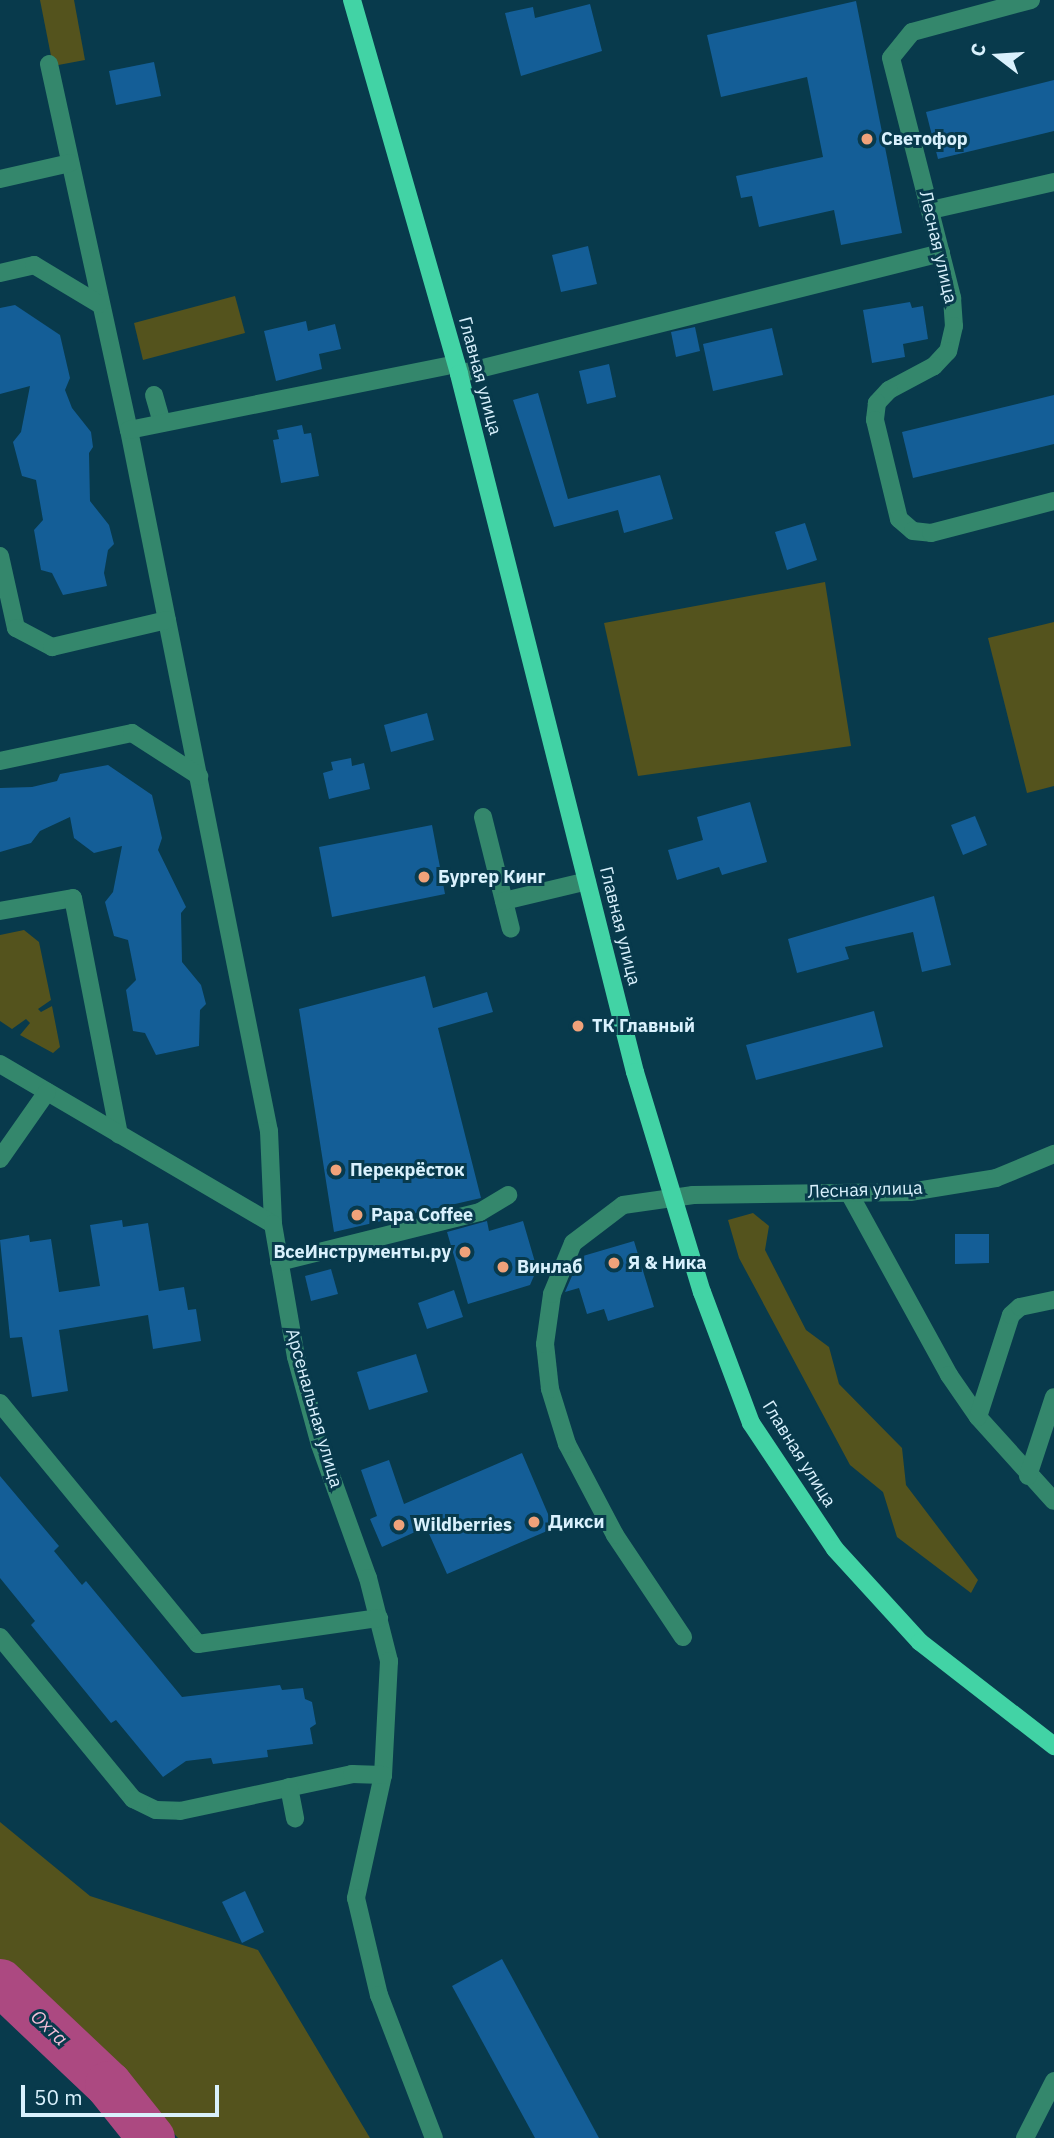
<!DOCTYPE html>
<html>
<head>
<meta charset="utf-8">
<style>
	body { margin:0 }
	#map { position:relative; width:1054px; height:2138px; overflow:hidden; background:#083a4c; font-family:"IBM Plex Sans",sans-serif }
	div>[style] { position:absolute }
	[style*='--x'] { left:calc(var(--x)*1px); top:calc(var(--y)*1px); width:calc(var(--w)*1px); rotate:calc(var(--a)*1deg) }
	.green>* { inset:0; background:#54531d }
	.river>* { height:47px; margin:-23.5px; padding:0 23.5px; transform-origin:23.5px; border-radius:23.5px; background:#ac4981 }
	.building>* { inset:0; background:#145e97 }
	.minor>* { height:18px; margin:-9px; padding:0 9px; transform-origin:9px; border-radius:9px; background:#34876c }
	.major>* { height:18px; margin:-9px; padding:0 9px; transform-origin:9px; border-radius:9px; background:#42d3a5 }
	.dots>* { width:19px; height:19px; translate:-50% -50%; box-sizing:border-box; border:4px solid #083a4c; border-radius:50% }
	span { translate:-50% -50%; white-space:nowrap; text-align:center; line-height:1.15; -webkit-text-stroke:6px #083a4c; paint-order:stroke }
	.poi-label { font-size:18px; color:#d9f1fd; font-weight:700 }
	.left { translate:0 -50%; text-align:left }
	.right { translate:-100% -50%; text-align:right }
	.street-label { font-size:18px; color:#d9f1fd }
	.water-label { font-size:19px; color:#f4bed8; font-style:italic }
	.north { position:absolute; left:963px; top:21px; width:70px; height:70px; -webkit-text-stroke:5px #083a4c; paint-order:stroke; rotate:287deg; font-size:19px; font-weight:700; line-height:28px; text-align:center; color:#d9f1fd }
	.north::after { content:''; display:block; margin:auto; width:24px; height:32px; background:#d9f1fd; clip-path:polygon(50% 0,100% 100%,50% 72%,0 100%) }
	.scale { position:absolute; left:21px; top:2085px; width:198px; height:32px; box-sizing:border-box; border:4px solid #d9f1fd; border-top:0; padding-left:9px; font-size:21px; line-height:24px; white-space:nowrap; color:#d9f1fd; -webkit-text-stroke:5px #083a4c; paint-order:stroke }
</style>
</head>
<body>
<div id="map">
	<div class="green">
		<div style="clip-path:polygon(40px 0,74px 0,85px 60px,53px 66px)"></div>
		<div style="clip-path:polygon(235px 296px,245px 333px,143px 360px,134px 323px)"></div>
		<div style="clip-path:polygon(825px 582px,851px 746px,638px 776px,604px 623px)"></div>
		<div style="clip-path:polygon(1054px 622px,1054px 786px,1027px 793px,988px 638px)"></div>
		<div style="clip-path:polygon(24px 930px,39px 942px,51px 1000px,38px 1009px,41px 1012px,52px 1006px,60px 1047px,53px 1053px,20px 1035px,30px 1023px,26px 1019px,12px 1029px,0 1021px,0 935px)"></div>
		<div style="clip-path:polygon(753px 1213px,769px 1226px,765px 1250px,806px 1330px,829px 1347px,839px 1384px,902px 1448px,906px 1485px,978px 1580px,971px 1593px,897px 1537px,883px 1492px,850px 1465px,739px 1258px,728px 1220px)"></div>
		<div style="clip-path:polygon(0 1822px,90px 1896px,258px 1950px,370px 2138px,178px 2138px,128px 2083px,0 1960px)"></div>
	</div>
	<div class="river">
		<div style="--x:0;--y:1982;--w:149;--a:43.4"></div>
		<div style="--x:108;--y:2084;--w:69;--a:51.5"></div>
	</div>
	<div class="building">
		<div style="clip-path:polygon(856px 1px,902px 233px,841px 245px,834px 210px,759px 227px,752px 196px,741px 198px,736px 176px,823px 157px,807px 77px,721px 97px,707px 35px)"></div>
		<div style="clip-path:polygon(590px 4px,602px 51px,521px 76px,505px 13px,533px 7px,535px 18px)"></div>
		<div style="clip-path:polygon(154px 62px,161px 96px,116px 105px,109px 71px)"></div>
		<div style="clip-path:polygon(1054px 80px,1054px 131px,938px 159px,926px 112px)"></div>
		<div style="clip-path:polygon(588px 246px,597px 284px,561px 292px,552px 255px)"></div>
		<div style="clip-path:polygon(910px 302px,912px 308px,923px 306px,928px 339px,903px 344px,905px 357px,872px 363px,863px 310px)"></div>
		<div style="clip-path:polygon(15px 305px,60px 335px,70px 378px,65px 390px,72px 408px,91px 432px,93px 447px,89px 453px,90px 501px,109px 525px,114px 544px,108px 550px,104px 573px,107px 586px,63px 595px,52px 573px,41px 570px,34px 530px,43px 520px,36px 480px,22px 476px,13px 442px,21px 432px,30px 386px,0 394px,0 308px)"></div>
		<div style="clip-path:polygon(306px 321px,308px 331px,335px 324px,341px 349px,319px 354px,322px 369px,276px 381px,264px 331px)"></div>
		<div style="clip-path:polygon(695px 327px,700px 351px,676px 357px,671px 332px)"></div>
		<div style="clip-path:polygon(772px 328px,783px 375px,713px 391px,703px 344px)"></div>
		<div style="clip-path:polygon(609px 364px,616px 397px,587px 404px,579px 371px)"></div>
		<div style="clip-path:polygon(538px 393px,568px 499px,660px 475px,673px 519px,624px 533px,618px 510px,554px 527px,513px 400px)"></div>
		<div style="clip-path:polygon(1054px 395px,1054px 444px,913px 478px,902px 432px)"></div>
		<div style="clip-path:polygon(302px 425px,304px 434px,311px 433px,319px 476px,281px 483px,273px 440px,279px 439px,277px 430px)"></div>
		<div style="clip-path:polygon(805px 523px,817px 560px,787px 570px,775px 532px)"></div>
		<div style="clip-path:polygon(427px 713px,434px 740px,391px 752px,384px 725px)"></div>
		<div style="clip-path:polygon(351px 758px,352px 766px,364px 763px,370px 789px,329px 799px,323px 773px,333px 770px,331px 762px)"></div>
		<div style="clip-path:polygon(108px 765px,152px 795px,162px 838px,158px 850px,186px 907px,181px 913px,182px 962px,201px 985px,206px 1004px,200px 1010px,199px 1046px,156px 1055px,145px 1033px,133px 1031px,126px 990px,136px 980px,128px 940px,114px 936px,105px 902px,113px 892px,122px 846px,94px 853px,74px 838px,70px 817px,40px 831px,31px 843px,0 852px,0 788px,32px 787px,57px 781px,60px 774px)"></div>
		<div style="clip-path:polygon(750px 802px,767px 862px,722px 875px,719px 867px,677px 880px,668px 850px,703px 840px,697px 817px)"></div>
		<div style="clip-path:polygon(975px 816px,987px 845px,963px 855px,951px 825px)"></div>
		<div style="clip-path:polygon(432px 825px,445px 894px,332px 917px,319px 847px)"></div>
		<div style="clip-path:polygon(934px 896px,951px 965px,922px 972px,913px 932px,845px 947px,849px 959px,797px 973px,788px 939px)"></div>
		<div style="clip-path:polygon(425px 976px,433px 1008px,487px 992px,493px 1012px,438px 1028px,481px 1198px,334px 1232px,299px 1009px)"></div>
		<div style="clip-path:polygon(874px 1011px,883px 1047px,756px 1080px,746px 1045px)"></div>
		<div style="clip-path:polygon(122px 1220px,123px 1227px,148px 1223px,159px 1291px,184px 1287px,188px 1310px,196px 1309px,201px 1341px,153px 1349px,148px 1315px,59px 1330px,68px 1391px,32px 1397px,22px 1337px,10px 1338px,0 1240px,29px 1235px,30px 1242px,51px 1239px,59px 1292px,100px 1286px,90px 1225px)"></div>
		<div style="clip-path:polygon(487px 1221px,489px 1231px,523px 1221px,537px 1269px,530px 1285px,468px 1304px,447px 1232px)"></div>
		<div style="clip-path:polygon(955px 1234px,989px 1234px,989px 1263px,955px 1264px)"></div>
		<div style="clip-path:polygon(634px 1241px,654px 1307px,608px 1321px,604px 1309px,587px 1314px,579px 1288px,565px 1292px,575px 1269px,583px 1256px)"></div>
		<div style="clip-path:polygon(331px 1269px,338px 1294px,311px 1301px,305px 1276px)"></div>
		<div style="clip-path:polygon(454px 1290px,463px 1317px,427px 1329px,418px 1303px)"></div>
		<div style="clip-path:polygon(416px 1354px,428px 1392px,369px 1410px,357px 1372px)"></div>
		<div style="clip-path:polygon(522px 1453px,554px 1528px,447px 1574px,426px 1527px,382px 1547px,370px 1519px,377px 1516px,361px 1470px,389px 1460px,404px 1504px)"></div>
		<div style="clip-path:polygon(0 1476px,59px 1546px,54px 1551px,82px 1585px,86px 1581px,182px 1697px,280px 1685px,282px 1690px,303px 1688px,305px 1699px,312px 1702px,316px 1724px,310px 1728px,313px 1744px,267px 1750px,268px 1757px,213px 1764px,211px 1758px,186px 1761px,163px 1777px,116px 1720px,111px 1723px,31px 1625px,35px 1621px,0 1578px)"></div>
		<div style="clip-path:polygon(245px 1891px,264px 1932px,242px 1943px,222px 1902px)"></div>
		<div style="clip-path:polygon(502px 1959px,599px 2138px,535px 2138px,452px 1986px)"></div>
	</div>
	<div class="minor">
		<div style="--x:1031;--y:0;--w:123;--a:164.9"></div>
		<div style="--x:912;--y:32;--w:33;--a:129"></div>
		<div style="--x:891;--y:58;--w:248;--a:75.7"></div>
		<div style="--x:952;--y:298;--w:28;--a:86"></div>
		<div style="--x:954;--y:326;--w:26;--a:103"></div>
		<div style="--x:948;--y:351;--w:21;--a:133"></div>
		<div style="--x:934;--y:366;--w:51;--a:151.9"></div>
		<div style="--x:889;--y:390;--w:18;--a:133"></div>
		<div style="--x:877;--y:403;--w:17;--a:97"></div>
		<div style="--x:875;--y:420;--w:102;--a:76.4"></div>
		<div style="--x:899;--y:519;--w:18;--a:41"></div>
		<div style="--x:913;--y:531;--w:18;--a:6"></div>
		<div style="--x:931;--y:533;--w:127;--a:-14.6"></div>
		<div style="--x:49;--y:64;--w:375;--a:77.7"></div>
		<div style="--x:129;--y:430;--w:715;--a:78.71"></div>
		<div style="--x:269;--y:1131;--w:93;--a:87.5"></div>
		<div style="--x:0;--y:179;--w:72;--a:-12.9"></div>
		<div style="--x:931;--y:210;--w:126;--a:-12.8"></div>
		<div style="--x:0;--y:273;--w:35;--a:-13"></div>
		<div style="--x:34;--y:265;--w:76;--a:31"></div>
		<div style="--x:459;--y:374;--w:497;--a:-14.1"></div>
		<div style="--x:154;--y:395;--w:29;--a:74"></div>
		<div style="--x:129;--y:430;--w:334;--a:-11.4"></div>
		<div style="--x:0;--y:556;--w:74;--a:77.5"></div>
		<div style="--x:16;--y:628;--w:41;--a:27.8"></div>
		<div style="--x:52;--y:647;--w:118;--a:-13.2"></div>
		<div style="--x:0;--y:761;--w:135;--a:-12"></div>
		<div style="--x:132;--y:733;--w:80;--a:32.7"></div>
		<div style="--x:483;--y:817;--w:115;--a:76"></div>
		<div style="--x:504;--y:901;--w:85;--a:-13.5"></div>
		<div style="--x:0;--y:911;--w:74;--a:-10.1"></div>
		<div style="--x:73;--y:898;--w:241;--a:79"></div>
		<div style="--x:0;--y:1064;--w:316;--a:30.4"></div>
		<div style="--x:273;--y:1224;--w:135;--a:80.2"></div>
		<div style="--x:296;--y:1357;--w:91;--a:74.7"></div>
		<div style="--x:320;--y:1445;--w:141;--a:70.2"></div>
		<div style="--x:368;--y:1578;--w:86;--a:75.8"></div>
		<div style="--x:389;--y:1661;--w:114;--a:93"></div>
		<div style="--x:383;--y:1775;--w:126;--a:102.4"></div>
		<div style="--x:356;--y:1898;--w:100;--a:76.7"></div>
		<div style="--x:379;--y:1995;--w:153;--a:69"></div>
		<div style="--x:0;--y:1159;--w:82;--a:-55"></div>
		<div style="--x:849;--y:1193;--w:208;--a:61.2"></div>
		<div style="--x:949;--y:1375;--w:51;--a:55.4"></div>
		<div style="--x:978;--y:1417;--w:113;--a:47.9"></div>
		<div style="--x:279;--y:1262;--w:207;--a:-14"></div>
		<div style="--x:480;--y:1212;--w:33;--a:-31"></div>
		<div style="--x:0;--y:1403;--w:312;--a:50.6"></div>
		<div style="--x:198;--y:1644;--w:183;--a:-8.2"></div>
		<div style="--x:978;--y:1417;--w:107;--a:-72.1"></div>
		<div style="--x:1011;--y:1315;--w:12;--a:-42"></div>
		<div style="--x:1020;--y:1307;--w:35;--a:-12"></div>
		<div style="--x:1028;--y:1476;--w:83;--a:-71.8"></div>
		<div style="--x:0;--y:1637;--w:210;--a:50.6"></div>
		<div style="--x:133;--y:1799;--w:25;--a:26"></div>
		<div style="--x:156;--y:1810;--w:24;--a:2"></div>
		<div style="--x:180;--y:1811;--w:176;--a:-12.1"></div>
		<div style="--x:352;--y:1774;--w:31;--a:2"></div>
		<div style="--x:683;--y:1637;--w:123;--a:-123.7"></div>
		<div style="--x:615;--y:1535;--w:103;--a:-117.8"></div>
		<div style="--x:567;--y:1444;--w:58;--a:-107.2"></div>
		<div style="--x:550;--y:1389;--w:45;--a:-96.3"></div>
		<div style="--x:545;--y:1344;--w:50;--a:-82"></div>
		<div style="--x:552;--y:1294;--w:55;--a:-67.6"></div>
		<div style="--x:573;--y:1243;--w:63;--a:-37.2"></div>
		<div style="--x:623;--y:1205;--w:71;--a:-8.1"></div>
		<div style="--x:693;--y:1195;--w:217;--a:-0.8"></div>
		<div style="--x:910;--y:1192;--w:87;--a:-9.2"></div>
		<div style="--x:996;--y:1178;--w:63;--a:-22.5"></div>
		<div style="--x:289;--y:1787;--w:32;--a:79"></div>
		<div style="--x:1025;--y:2138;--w:64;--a:-63"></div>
	</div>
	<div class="major">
		<div style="--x:352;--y:0;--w:389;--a:74"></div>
		<div style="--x:459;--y:374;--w:720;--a:75.85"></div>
		<div style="--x:635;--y:1072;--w:230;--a:73.1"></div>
		<div style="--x:702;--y:1292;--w:140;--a:69.5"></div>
		<div style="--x:751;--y:1423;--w:151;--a:56.3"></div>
		<div style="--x:835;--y:1549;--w:126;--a:47.6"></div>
		<div style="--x:920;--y:1642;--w:170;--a:37.8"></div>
	</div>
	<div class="dots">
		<div style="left:867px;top:139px;background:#f0a27a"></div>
		<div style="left:424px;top:877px;background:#f0a27a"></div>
		<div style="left:578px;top:1026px;background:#f0a27a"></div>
		<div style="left:336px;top:1170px;background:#f0a27a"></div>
		<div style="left:357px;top:1215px;background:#f0a27a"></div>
		<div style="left:465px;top:1252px;background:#f0a27a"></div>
		<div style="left:614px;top:1263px;background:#f0a27a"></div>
		<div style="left:503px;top:1267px;background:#f0a27a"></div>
		<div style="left:534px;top:1522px;background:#f0a27a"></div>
		<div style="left:399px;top:1525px;background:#f0a27a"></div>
	</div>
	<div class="poi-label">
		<span class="left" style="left:881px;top:139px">Светофор</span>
		<span class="left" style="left:438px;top:877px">Бургер Кинг</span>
		<span class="left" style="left:592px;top:1026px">ТК Главный</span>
		<span class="left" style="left:350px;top:1170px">Перекрёсток</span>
		<span class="left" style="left:371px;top:1215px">Papa Coffee</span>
		<span class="right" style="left:451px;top:1252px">ВсеИнструменты.ру</span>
		<span class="left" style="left:628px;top:1263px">Я &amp; Ника</span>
		<span class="left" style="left:517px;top:1267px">Винлаб</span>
		<span class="left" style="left:548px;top:1522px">Дикси</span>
		<span class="left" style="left:413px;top:1525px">Wildberries</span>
	</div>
	<div class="street-label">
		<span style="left:938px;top:247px;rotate:77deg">Лесная улица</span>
		<span style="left:480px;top:376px;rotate:75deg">Главная улица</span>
		<span style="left:620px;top:926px;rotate:76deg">Главная улица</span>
		<span style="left:865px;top:1190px;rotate:-2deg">Лесная улица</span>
		<span style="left:314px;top:1408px;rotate:74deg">Арсенальная улица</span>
		<span style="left:799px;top:1454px;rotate:58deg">Главная улица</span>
	</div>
	<div class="water-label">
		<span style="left:49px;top:2028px;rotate:43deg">Охта</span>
	</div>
	<div class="north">С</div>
	<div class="scale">50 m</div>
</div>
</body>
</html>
